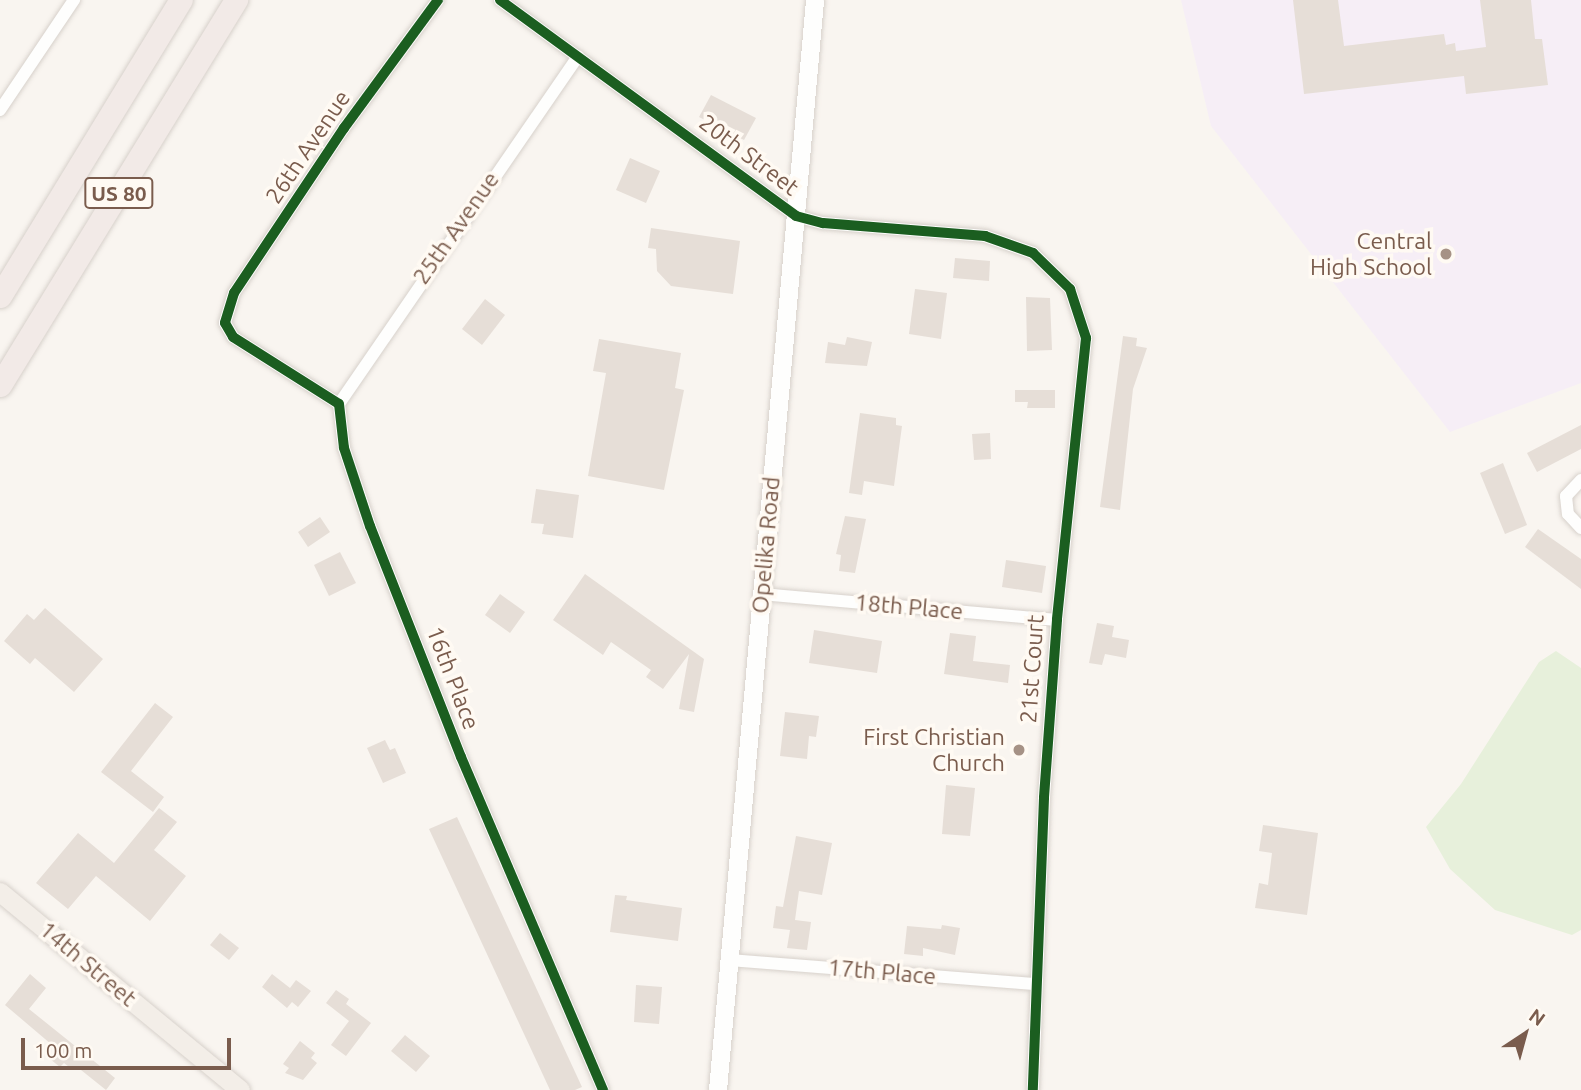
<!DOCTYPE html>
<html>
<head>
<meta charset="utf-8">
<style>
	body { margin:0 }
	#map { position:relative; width:1581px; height:1090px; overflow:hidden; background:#f9f5f0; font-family:Ubuntu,sans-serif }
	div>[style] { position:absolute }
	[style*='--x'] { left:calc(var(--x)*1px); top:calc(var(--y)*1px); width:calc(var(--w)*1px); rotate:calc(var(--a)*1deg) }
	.education>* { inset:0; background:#f6eef6 }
	.green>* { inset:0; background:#e7f0db }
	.building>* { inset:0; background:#e6ded7 }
	.roads { filter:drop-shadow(0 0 2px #d7d1cb) drop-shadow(0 0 2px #d7d1cb) }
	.street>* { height:12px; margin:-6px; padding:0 6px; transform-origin:6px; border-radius:6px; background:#fefefd }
	.secondary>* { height:18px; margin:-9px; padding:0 9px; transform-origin:9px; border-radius:9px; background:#fefefd }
	.primary>* { height:19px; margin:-9.5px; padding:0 9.5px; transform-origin:9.5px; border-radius:9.5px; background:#f3eee8 }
	.highway>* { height:23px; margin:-11.5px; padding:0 11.5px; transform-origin:11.5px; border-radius:11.5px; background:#f2eae7 }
	.cycleway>* { height:10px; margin:-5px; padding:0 5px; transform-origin:5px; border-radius:5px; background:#1b5e20 }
	.dots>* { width:19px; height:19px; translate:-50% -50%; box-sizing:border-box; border:4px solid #fffaf3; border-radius:50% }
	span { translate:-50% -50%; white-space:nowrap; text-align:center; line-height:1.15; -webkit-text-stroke:7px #fffaf3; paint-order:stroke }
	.shield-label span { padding:2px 5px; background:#fffaf3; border:2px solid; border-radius:5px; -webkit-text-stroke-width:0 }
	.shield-label { font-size:21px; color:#7a5c4d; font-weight:700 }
	.street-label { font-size:23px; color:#7a5c4d }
	.poi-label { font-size:23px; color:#7a5c4d }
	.right { translate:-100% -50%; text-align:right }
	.north { position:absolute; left:1490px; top:999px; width:70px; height:70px; -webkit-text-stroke:5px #fffaf3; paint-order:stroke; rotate:36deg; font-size:19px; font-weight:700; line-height:28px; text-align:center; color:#7a5c4d }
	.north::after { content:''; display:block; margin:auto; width:24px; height:32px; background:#7a5c4d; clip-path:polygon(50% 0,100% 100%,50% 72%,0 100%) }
	.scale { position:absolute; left:21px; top:1038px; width:210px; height:32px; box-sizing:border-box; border:4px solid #7a5c4d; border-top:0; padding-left:9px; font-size:21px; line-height:24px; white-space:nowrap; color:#7a5c4d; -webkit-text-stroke:5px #fffaf3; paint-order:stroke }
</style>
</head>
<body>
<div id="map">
	<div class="education">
		<div style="clip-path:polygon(1181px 0,1581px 0,1581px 383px,1450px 432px,1211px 126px)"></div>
	</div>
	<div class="green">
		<div style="clip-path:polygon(1556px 651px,1581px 668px,1581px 930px,1572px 935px,1495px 910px,1450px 869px,1426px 827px,1461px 784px,1539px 662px)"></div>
	</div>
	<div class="building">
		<div style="clip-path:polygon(1293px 0,1338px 0,1344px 46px,1444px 34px,1446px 45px,1455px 43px,1456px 51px,1486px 47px,1480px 0,1531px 0,1535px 39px,1542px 39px,1548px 85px,1466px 94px,1464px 76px,1304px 94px)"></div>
		<div style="clip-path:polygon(711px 95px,756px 118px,744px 140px,699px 117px)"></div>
		<div style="clip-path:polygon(630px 158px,660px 171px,646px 203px,616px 190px)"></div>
		<div style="clip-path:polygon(651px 228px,740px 241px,733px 294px,671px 286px,657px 271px,656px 249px,648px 248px)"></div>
		<div style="clip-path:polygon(955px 258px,990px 261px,989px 281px,953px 278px)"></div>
		<div style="clip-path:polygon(915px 289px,947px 293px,941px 339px,909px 334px)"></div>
		<div style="clip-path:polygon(1026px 297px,1050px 298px,1052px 350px,1027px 351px)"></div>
		<div style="clip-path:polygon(485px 299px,505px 315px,482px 345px,462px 329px)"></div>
		<div style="clip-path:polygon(1123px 336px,1137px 338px,1136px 346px,1147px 348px,1133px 389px,1120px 510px,1100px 507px)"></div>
		<div style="clip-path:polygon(847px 337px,872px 342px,867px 366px,825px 363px,828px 342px,845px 345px)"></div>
		<div style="clip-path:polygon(599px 339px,681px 353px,675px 388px,684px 390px,664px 490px,588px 476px,606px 373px,593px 371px)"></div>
		<div style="clip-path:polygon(1015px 390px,1055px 390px,1055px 408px,1027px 408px,1028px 402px,1015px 402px)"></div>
		<div style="clip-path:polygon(860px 413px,896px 418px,896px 425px,902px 426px,894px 486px,864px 481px,862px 495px,849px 493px)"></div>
		<div style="clip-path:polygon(1581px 425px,1581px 449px,1537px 472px,1527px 453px)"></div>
		<div style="clip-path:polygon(990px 433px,991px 459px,974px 460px,972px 434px)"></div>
		<div style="clip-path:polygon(1503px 463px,1527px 525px,1505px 534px,1480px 473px)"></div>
		<div style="clip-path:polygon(536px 489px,579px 495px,573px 538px,542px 534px,544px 524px,531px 523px)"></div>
		<div style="clip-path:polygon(845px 516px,866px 519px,855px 573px,839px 571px,841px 555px,836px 554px)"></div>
		<div style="clip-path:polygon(320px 517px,330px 532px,308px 547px,298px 532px)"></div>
		<div style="clip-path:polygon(1538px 529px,1581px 559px,1581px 589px,1525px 547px)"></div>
		<div style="clip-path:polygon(340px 552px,356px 583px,329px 596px,314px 565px)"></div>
		<div style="clip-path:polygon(1006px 560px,1046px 566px,1042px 593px,1002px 587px)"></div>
		<div style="clip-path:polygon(585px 574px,704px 659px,694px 712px,679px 709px,689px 654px,663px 689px,646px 677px,651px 670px,611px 642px,603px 655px,553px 620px)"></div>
		<div style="clip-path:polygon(500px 594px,525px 612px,510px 633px,485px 615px)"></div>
		<div style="clip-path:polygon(45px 608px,103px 659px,74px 692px,35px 658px,30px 664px,4px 641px,27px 614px,34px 620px)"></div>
		<div style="clip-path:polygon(1097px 623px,1114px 626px,1112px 637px,1129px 640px,1126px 658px,1105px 654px,1102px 665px,1089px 663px)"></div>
		<div style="clip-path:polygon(814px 630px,882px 641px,877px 673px,809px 663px)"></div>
		<div style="clip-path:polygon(950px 633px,976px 636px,973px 661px,1010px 665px,1008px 683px,944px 674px)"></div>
		<div style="clip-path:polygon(155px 703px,173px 717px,131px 771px,164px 797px,153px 812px,101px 772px)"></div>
		<div style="clip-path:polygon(785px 712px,819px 716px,816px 737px,809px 736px,807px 759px,780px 756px)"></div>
		<div style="clip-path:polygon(385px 740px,390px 750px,395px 748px,406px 773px,383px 783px,367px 748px)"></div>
		<div style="clip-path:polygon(946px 785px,975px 788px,970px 836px,942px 834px)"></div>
		<div style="clip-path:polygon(159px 808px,177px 822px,154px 850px,186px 876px,150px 921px,96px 876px,68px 909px,36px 883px,78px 833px,114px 863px)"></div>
		<div style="clip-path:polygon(457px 817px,582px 1087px,575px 1090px,550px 1090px,429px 829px)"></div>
		<div style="clip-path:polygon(1263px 825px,1318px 833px,1307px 915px,1255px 908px,1259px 883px,1268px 885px,1272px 853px,1259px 851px)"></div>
		<div style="clip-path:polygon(796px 836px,832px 843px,822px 895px,799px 891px,795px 920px,811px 922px,807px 950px,787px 948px,790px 930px,773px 928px,776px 906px,783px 907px)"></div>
		<div style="clip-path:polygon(615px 895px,627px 896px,626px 900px,682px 908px,678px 941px,610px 932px)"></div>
		<div style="clip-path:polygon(942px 925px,960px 928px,955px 955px,923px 948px,923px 956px,904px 954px,907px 926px,941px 929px)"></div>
		<div style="clip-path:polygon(220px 933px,239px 948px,229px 960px,210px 945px)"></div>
		<div style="clip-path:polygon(30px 974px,46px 988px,29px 1009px,115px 1078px,106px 1090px,76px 1066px,73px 1070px,64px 1063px,60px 1067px,50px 1059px,58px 1050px,5px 1005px)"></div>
		<div style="clip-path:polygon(272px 974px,290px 988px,296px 980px,311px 991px,298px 1007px,292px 1002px,287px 1008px,262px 987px)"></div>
		<div style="clip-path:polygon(636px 985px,662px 987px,659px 1024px,634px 1022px)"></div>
		<div style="clip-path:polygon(336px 990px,349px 999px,346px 1004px,371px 1023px,346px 1056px,331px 1045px,349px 1021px,326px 1003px)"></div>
		<div style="clip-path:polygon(405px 1035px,430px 1056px,416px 1072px,391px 1051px)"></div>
		<div style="clip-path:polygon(300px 1041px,315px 1053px,311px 1058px,317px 1063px,303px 1080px,285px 1073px,289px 1068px,283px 1064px)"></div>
	</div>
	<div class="roads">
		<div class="street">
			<div style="--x:438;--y:0;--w:159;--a:126.3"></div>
			<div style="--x:344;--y:128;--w:198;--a:123.7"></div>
			<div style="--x:234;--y:293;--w:31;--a:107"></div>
			<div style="--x:225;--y:323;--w:16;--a:60"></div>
			<div style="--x:233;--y:337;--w:125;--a:32.3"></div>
			<div style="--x:339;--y:404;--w:44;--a:83.5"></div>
			<div style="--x:344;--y:448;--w:82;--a:71.6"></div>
			<div style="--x:370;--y:526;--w:248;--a:68.5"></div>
			<div style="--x:461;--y:757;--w:362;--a:66.9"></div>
			<div style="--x:500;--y:0;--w:366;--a:36.1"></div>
			<div style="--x:796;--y:216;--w:28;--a:15"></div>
			<div style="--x:823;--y:223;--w:163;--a:4.6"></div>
			<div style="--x:985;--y:236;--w:51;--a:19.5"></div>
			<div style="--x:1033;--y:253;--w:52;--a:44.2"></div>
			<div style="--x:1070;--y:289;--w:52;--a:71.9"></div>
			<div style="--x:1086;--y:338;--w:283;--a:95.9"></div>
			<div style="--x:1057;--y:620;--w:178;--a:94.2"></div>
			<div style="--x:1044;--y:798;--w:292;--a:92.2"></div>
			<div style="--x:0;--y:110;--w:133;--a:-56.1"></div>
			<div style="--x:339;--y:404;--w:422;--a:-55.5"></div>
			<div style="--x:1581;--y:480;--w:22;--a:133"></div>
			<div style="--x:1566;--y:496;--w:18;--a:84"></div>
			<div style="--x:1568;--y:514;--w:19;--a:47"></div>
			<div style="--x:761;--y:594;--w:297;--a:5"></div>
			<div style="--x:729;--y:960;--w:306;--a:4.5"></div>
		</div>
		<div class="secondary">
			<div style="--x:718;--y:1090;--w:1094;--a:-84.91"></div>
		</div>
		<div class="primary">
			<div style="--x:0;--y:892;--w:311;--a:39.5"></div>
		</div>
		<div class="highway">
			<div style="--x:0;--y:296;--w:347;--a:-58.6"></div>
			<div style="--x:0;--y:385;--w:452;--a:-58.5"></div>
		</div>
	</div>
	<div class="cycleway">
		<div style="--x:438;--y:0;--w:159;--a:126.3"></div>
		<div style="--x:344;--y:128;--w:198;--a:123.7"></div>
		<div style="--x:234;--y:293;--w:31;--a:107"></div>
		<div style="--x:225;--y:323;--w:16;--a:60"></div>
		<div style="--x:233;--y:337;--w:125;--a:32.3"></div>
		<div style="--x:339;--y:404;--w:44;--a:83.5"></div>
		<div style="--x:344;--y:448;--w:82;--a:71.6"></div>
		<div style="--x:370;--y:526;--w:248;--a:68.5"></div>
		<div style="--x:461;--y:757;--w:362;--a:66.9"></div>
		<div style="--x:500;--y:0;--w:366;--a:36.1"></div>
		<div style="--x:796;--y:216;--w:28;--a:15"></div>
		<div style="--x:823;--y:223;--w:163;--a:4.6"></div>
		<div style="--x:985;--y:236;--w:51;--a:19.5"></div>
		<div style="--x:1033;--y:253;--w:52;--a:44.2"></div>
		<div style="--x:1070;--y:289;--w:52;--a:71.9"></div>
		<div style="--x:1086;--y:338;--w:283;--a:95.9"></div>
		<div style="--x:1057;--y:620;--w:178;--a:94.2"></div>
		<div style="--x:1044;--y:798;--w:292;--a:92.2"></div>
	</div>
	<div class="dots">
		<div style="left:1446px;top:254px;background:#a69286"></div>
		<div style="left:1019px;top:750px;background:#a69286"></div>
	</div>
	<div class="shield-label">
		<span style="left:119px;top:193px">US 80</span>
	</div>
	<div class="street-label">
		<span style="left:308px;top:147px;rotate:-56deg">26th Avenue</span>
		<span style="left:749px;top:155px;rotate:37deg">20th Street</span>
		<span style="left:456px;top:228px;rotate:-55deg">25th Avenue</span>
		<span style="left:766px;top:545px;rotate:-85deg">Opelika Road</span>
		<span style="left:909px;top:607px;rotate:5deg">18th Place</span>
		<span style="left:1032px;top:669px;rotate:-86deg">21st Court</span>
		<span style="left:453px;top:678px;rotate:69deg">16th Place</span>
		<span style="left:88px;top:964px;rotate:40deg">14th Street</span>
		<span style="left:882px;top:972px;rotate:5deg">17th Place</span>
	</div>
	<div class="poi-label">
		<span class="right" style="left:1432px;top:254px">Central<br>High School</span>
		<span class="right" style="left:1005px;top:750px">First Christian<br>Church</span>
	</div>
	<div class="north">N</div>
	<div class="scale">100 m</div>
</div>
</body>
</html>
